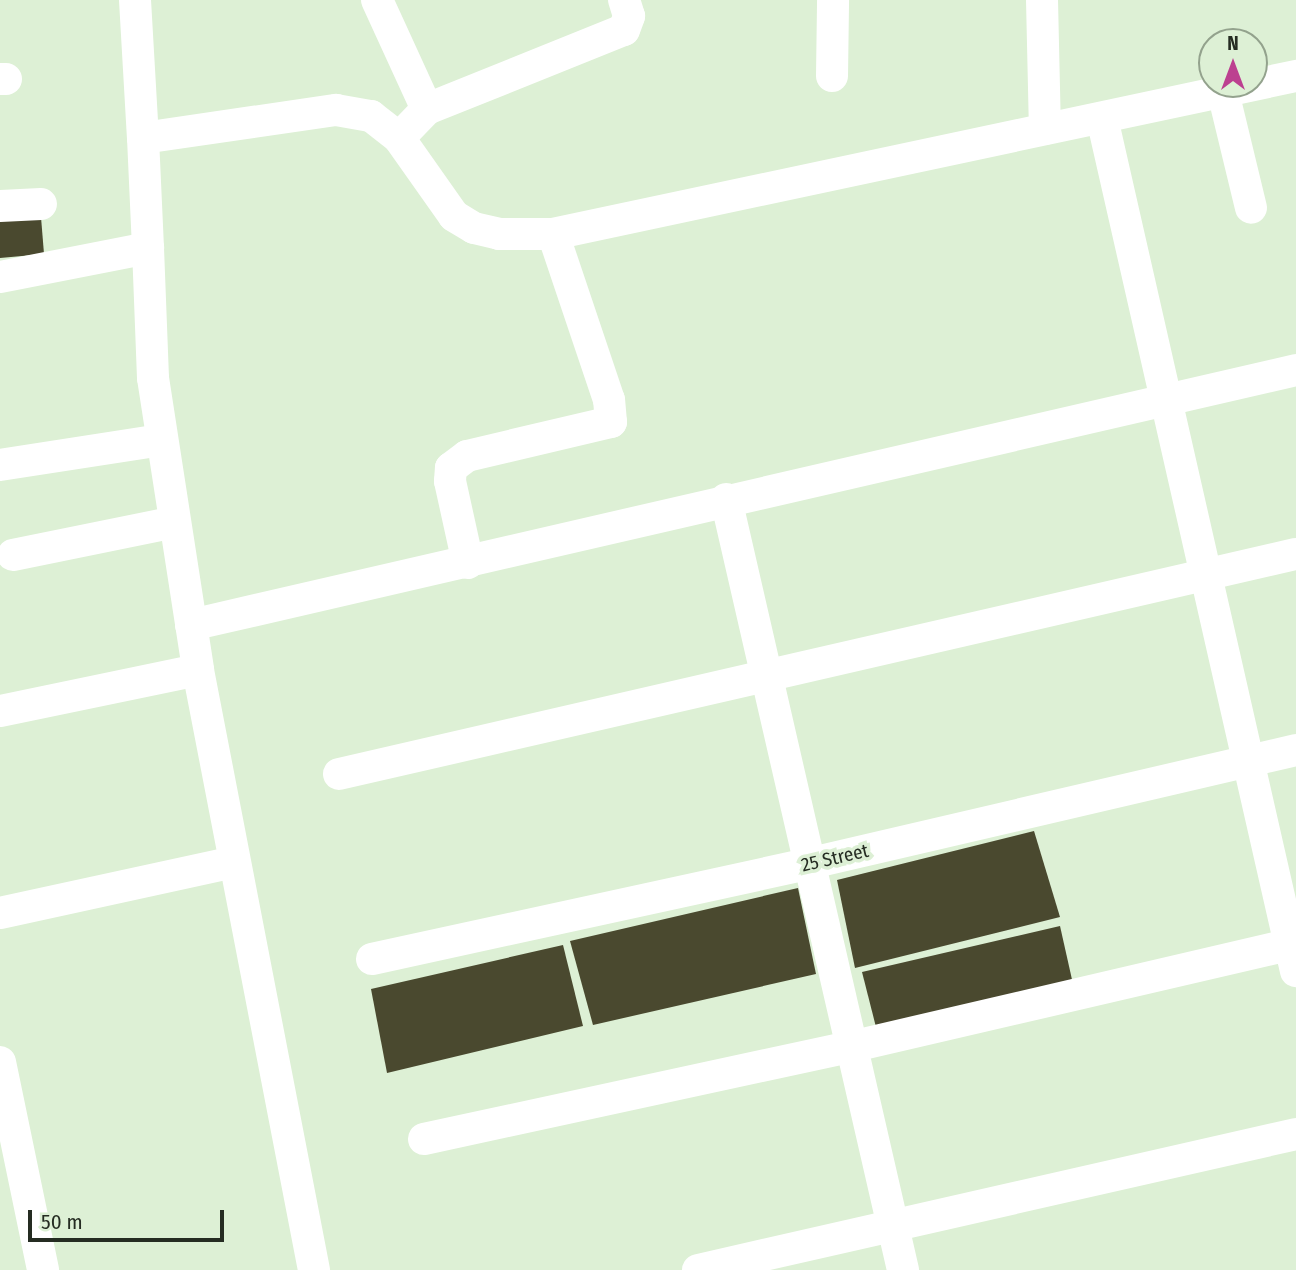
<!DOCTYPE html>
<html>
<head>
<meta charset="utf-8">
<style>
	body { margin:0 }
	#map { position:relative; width:1296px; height:1270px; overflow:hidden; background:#ddf0d5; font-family:"Fira Sans Condensed",sans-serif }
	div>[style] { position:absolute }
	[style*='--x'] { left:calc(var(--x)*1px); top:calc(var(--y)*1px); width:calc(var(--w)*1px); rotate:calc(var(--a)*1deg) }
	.building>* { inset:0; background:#4a492f }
	.minor>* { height:32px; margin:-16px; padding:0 16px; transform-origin:16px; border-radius:16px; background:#fff }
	span { translate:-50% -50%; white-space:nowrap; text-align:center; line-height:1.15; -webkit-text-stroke:7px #ddf0d5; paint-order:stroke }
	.street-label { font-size:19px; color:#252c22 }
	.north { position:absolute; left:1198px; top:28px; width:70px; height:70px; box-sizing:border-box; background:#ddf0d5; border:2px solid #93a28d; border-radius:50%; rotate:0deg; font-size:19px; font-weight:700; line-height:28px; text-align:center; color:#252c22 }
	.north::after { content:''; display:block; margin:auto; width:24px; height:32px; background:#bc4090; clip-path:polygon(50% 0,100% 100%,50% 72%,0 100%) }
	.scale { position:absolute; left:28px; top:1210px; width:196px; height:32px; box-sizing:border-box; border:4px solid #252c22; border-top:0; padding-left:9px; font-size:21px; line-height:24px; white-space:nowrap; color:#252c22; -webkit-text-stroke:5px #ddf0d5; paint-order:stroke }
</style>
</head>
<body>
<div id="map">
	<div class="building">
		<div style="clip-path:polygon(41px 217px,44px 254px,0 258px,0 221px)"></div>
		<div style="clip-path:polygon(1034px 831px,1060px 917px,855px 968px,837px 880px)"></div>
		<div style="clip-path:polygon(798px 888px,816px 974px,593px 1025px,570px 941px)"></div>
		<div style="clip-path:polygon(1060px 926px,1073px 984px,877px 1031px,862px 972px)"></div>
		<div style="clip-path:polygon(563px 945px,583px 1026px,387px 1073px,371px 989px)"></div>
	</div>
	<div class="minor">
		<div style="--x:135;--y:0;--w:138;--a:86.7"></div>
		<div style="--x:377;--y:0;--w:120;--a:65.4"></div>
		<div style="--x:1042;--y:0;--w:129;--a:88.7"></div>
		<div style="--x:832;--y:76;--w:76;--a:-89.2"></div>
		<div style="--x:0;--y:79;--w:6;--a:0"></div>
		<div style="--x:1223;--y:92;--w:119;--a:76.4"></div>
		<div style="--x:1102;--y:118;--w:875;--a:77.19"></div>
		<div style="--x:399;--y:138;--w:40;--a:-46"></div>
		<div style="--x:427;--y:109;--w:212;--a:-21.9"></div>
		<div style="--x:624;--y:30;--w:15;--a:-70"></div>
		<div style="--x:629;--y:16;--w:17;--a:-107"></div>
		<div style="--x:0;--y:206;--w:41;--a:-2.8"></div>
		<div style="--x:148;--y:248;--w:130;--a:87.8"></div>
		<div style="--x:153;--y:378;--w:295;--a:81.2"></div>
		<div style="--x:198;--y:670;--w:611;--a:79.06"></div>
		<div style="--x:0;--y:277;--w:151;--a:-11.1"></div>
		<div style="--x:148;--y:248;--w:110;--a:-92.6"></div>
		<div style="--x:143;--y:138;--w:195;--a:-8.3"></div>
		<div style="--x:336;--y:110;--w:36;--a:10"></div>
		<div style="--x:371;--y:116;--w:36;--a:38"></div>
		<div style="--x:399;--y:138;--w:95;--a:54.8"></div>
		<div style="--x:454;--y:216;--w:23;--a:31"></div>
		<div style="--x:474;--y:228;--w:26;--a:13"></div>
		<div style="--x:499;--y:234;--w:54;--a:0"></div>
		<div style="--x:553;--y:234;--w:760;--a:-12.01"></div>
		<div style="--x:0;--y:465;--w:164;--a:-8.8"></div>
		<div style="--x:726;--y:499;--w:791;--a:77.07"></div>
		<div style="--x:13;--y:555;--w:165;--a:-11.5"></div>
		<div style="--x:468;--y:563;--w:84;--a:-102.4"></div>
		<div style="--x:450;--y:481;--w:13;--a:-86"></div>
		<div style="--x:451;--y:468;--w:20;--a:-37"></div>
		<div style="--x:467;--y:456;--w:148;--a:-13.3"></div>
		<div style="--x:611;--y:422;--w:22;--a:-95"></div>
		<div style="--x:609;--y:400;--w:175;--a:-108.6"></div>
		<div style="--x:191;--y:625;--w:1134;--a:-12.99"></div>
		<div style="--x:0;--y:711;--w:202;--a:-11.7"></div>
		<div style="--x:339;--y:774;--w:982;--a:-12.95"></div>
		<div style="--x:0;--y:913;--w:239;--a:-12.3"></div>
		<div style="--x:372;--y:959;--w:445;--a:-12.3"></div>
		<div style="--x:807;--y:864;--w:502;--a:-13.12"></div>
		<div style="--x:0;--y:1062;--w:212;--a:78.3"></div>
		<div style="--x:424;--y:1139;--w:436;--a:-12.2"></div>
		<div style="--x:850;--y:1047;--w:458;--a:-13.1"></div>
		<div style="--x:698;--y:1270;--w:613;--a:-12.81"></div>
	</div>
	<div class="street-label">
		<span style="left:835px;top:858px;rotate:-13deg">25 Street</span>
	</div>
	<div class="north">N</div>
	<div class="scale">50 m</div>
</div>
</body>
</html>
